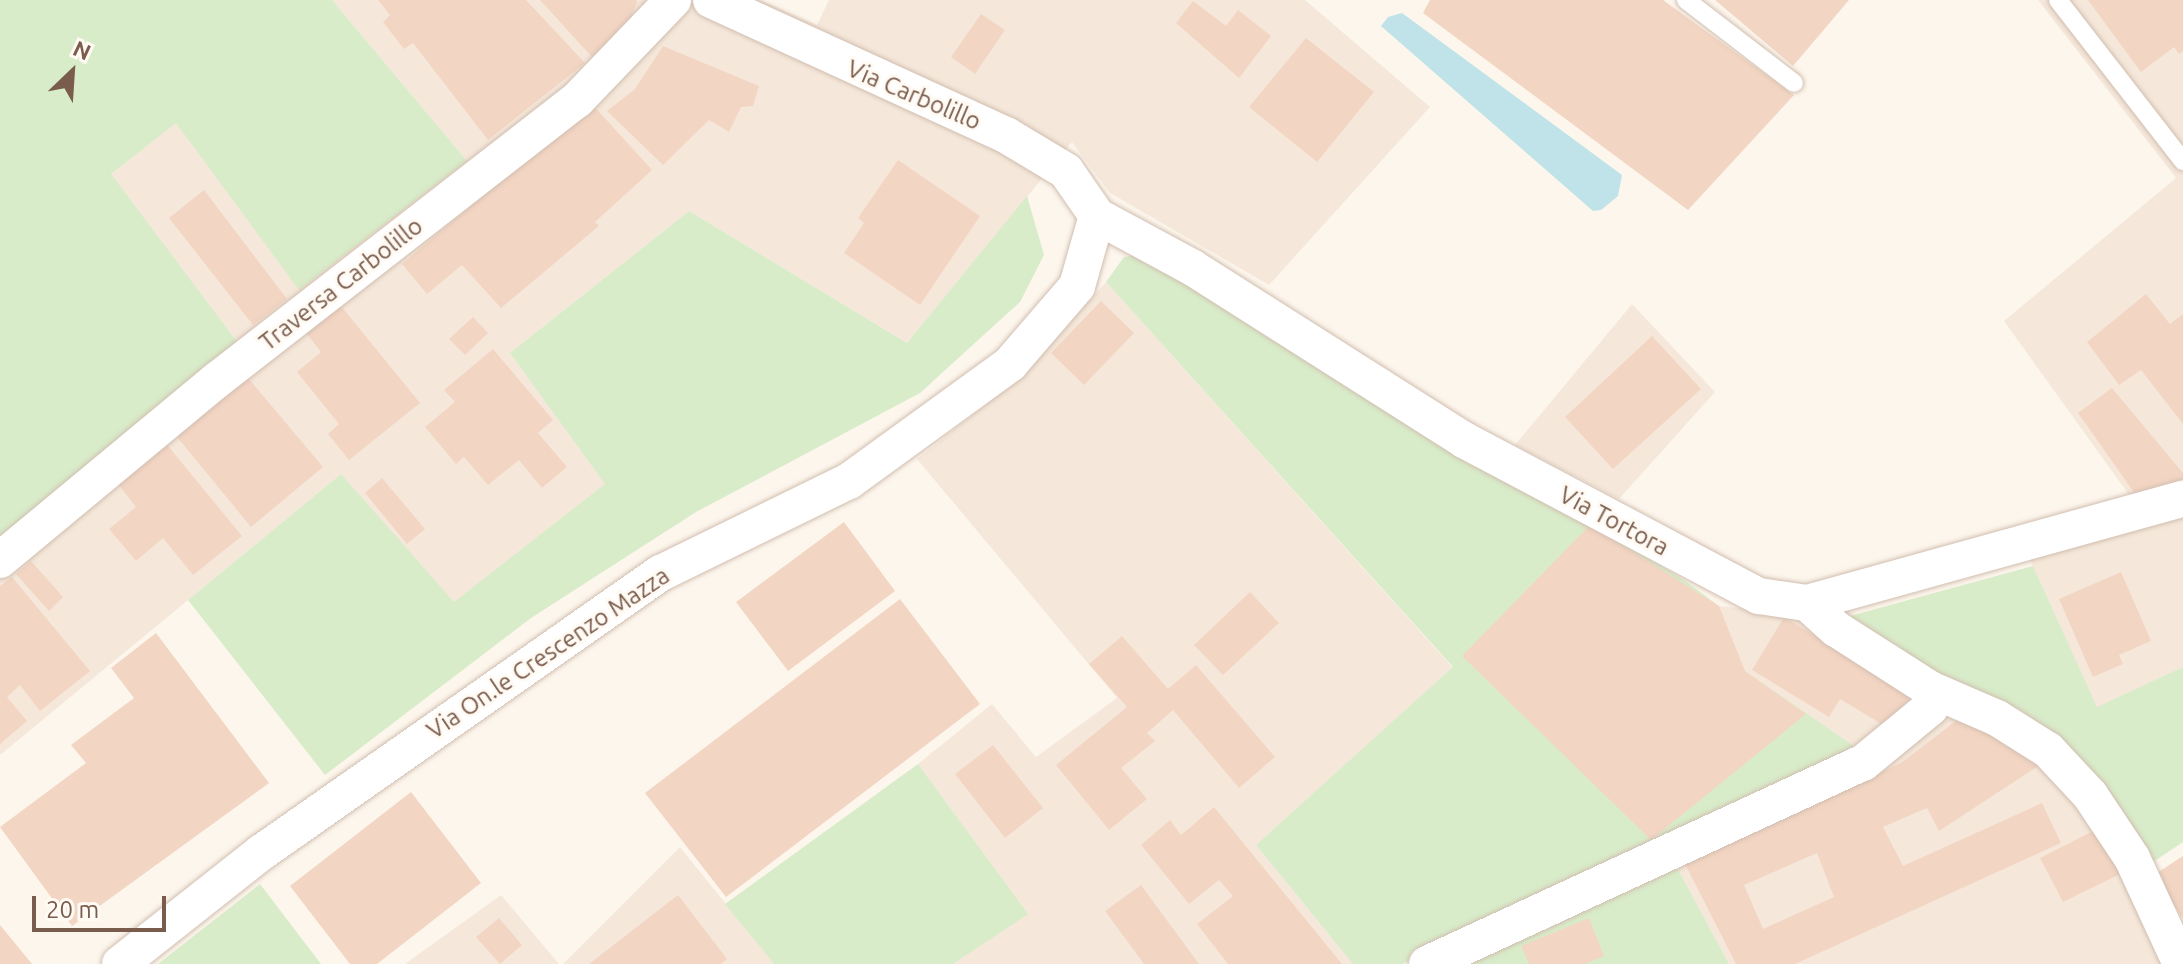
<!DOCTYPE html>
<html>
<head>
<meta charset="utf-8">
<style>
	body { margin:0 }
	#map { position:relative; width:2183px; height:964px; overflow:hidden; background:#fdf6ec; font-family:Ubuntu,sans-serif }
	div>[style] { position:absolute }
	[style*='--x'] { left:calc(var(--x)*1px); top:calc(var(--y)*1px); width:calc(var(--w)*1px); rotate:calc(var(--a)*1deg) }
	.residential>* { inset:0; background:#f5e8da }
	.green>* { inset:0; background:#d8ecc9 }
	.water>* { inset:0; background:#bfe3e8 }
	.building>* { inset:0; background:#f3d5c3 }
	.roads { filter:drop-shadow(0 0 2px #d1beb0) drop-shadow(0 0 2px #d1beb0) }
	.service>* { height:18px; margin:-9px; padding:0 9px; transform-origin:9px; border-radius:9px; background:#fff }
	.minor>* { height:36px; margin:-18px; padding:0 18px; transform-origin:18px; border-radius:18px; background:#fff }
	span { translate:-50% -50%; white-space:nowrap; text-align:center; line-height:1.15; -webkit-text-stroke:6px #fffaf3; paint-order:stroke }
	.street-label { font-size:24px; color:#7a5c4d }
	.north { position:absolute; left:32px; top:32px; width:80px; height:80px; -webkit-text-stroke:6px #fffaf3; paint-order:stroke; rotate:25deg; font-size:22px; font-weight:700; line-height:32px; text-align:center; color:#7a5c4d }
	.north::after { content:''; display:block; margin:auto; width:28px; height:36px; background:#7a5c4d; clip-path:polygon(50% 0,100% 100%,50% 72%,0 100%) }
	.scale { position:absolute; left:32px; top:896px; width:134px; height:36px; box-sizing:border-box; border:4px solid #7a5c4d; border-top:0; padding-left:10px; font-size:24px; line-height:28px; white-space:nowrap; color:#7a5c4d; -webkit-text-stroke:6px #fffaf3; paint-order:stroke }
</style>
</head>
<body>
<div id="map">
	<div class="residential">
		<div style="clip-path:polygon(332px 0,761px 0,817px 25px,829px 0,1305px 0,1430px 107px,1269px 285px,1110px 193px,1072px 142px,907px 343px,689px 211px,510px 353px,606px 484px,453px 603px,341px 474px,0 755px,0 538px,238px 343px,110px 175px,175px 123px,467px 161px)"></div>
		<div style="clip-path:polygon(2038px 0,2183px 0,2183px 667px,2097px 708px,2018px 533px,2132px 499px,2004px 321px,2176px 178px)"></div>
		<div style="clip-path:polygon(1106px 282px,1453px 668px,1256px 845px,1353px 964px,953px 964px,1027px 913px,918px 764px,992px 704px,1036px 757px,1117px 698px,917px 459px,1017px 380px)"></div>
		<div style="clip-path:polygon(1632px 304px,1715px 392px,1619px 499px,1515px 445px)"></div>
		<div style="clip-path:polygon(1719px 606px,1839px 619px,2060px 747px,2183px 964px,1729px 964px,1663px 843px,1863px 753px,1745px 671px)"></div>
		<div style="clip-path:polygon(680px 847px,774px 964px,563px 964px)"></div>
		<div style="clip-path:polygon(501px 895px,559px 964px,405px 964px)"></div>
	</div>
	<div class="green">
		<div style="clip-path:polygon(0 0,332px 0,467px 161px,299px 290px,176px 123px,111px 174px,238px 343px,0 538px)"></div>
		<div style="clip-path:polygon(1027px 196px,1044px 255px,1020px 302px,920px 393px,696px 512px,531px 618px,325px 775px,188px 600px,341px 474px,454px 602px,605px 484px,510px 353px,689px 211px,907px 343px)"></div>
		<div style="clip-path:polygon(1144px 254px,1684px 580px,1719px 606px,1745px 671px,1864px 753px,1402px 964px,1353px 964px,1256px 845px,1453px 667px,1106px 282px,1124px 257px)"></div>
		<div style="clip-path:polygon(2033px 566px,2097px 707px,2183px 667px,2183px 842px,2147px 866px,2096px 789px,1839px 619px)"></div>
		<div style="clip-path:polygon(918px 764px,1028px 914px,953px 964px,774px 964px,725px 904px)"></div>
		<div style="clip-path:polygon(1676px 866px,1729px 964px,1463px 964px)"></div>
		<div style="clip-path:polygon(260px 884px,321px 964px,158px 964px)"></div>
	</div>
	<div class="water">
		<div style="clip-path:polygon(1402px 13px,1622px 175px,1618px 196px,1601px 210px,1593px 211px,1381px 26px,1388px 17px)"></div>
	</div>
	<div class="building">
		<div style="clip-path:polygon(378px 0,526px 0,585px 63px,488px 140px,413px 43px,404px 49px,383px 22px,390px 15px)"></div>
		<div style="clip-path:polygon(540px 0,636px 0,637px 2px,628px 25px,592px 57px)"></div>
		<div style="clip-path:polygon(1430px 0,1663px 0,1794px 95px,1688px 210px,1423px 13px)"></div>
		<div style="clip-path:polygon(1715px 0,1849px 0,1793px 66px)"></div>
		<div style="clip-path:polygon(2088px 0,2183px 0,2183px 51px,2179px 54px,2174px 47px,2141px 72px)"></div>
		<div style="clip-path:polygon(1193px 1px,1226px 26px,1238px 10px,1271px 36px,1239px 78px,1176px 23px)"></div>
		<div style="clip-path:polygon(981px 14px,1005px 30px,975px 74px,951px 57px)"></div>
		<div style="clip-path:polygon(1306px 38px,1374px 92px,1317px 162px,1249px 107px)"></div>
		<div style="clip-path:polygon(663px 46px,759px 86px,753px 106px,741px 107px,729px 132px,709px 120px,663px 165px,607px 111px,635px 89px)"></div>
		<div style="clip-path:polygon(592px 104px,652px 170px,595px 222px,599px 226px,501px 308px,462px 265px,427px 294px,402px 264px)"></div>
		<div style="clip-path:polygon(898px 160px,980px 216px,920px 305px,844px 253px,864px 223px,858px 218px)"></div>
		<div style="clip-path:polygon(204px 190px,287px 299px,253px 325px,169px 218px)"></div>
		<div style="clip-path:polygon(2146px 294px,2170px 324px,2183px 314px,2183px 424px,2141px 370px,2119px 385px,2087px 342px)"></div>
		<div style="clip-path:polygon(337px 301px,420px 403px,349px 460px,328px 434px,339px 424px,297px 372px,321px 352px,303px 329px)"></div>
		<div style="clip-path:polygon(1101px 301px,1134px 333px,1084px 385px,1051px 353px)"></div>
		<div style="clip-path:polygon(473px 317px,488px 333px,465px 355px,449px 339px)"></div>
		<div style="clip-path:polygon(1652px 336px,1701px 389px,1613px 469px,1565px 417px)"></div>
		<div style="clip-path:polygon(493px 349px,553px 420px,538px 433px,567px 467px,542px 488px,519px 460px,488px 485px,464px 457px,456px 464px,425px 427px,455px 402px,444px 390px)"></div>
		<div style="clip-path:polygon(244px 373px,323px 467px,251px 527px,173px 432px)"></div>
		<div style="clip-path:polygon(2112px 388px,2183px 473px,2183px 479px,2138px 498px,2078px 413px)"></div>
		<div style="clip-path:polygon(164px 441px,242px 536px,193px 575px,163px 538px,136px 561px,109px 529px,136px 507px,115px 480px)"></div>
		<div style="clip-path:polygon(382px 478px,425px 529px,407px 544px,365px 493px)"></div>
		<div style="clip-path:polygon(844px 522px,895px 591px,788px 671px,736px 602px)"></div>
		<div style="clip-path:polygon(1590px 525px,1719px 606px,1745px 671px,1806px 714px,1651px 840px,1462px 656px)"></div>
		<div style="clip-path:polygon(31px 561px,63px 597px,49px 611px,16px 574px)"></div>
		<div style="clip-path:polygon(2121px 572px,2151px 641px,2119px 655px,2123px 664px,2093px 677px,2059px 599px)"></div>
		<div style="clip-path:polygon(12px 577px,90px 671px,40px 711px,20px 685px,7px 697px,27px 721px,0 744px,0 586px)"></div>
		<div style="clip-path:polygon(1250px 592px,1279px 623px,1223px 675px,1194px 645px)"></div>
		<div style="clip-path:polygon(900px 599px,980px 704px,726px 897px,645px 793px)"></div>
		<div style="clip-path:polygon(1784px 617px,1911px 694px,1890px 729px,1840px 699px,1829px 717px,1752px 670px)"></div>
		<div style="clip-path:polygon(156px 633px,269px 783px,72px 926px,0 827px,86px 763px,71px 745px,134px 698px,111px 668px)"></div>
		<div style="clip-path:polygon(1122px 636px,1168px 689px,1196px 665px,1275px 757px,1239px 788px,1173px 710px,1147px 733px,1155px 741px,1121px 768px,1147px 799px,1109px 830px,1056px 765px,1127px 707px,1089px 664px)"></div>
		<div style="clip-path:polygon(evenodd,1970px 710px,2046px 761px,1939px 831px,1927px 808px,1883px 827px,1903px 866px,2042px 803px,2061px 843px,1795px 964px,1736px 964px,1684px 862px,1901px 763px,1970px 710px,1817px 853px,1834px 897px,1763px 929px,1744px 885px,1817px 853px)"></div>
		<div style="clip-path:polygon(993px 745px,1043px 808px,1005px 838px,955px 774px)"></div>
		<div style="clip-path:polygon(411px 792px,481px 883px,377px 964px,350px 964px,290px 886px)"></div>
		<div style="clip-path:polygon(1214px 807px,1342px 964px,1228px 964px,1197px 924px,1233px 896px,1219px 880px,1189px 904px,1141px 845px,1170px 820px,1181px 835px)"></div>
		<div style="clip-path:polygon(2097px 829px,2120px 874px,2063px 902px,2040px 858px)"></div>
		<div style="clip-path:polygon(2183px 856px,2183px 919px,2154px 875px)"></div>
		<div style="clip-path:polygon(1141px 885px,1199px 964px,1144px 964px,1105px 911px)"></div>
		<div style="clip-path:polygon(678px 895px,727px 959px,721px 964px,589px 964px)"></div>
		<div style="clip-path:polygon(499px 918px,522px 945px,500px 964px,476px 937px)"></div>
		<div style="clip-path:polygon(1589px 918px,1604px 956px,1585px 964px,1529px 964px,1521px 946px)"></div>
		<div style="clip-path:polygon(0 925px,32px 964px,0 964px)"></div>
	</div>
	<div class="roads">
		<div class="service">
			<div style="--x:1686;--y:0;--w:136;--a:37.5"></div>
			<div style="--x:2058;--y:0;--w:204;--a:52.2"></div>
		</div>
		<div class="minor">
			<div style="--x:711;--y:0;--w:324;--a:24.6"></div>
			<div style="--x:1006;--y:135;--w:70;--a:31"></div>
			<div style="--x:1066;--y:171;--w:55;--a:55.4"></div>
			<div style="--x:1097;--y:216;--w:109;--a:28.4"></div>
			<div style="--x:1193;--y:268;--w:321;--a:32.4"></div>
			<div style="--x:1464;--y:440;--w:334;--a:27.9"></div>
			<div style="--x:1759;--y:596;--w:49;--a:8.3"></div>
			<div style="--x:1807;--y:603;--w:390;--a:-15.5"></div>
			<div style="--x:0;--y:560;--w:282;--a:-39.7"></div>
			<div style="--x:217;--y:380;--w:456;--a:-37.9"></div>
			<div style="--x:577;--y:100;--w:139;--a:-46.2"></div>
			<div style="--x:1930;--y:689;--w:73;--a:23.4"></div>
			<div style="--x:1997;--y:718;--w:60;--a:32.1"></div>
			<div style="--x:2048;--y:750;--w:62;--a:47"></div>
			<div style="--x:2090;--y:795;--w:76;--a:56.3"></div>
			<div style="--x:2132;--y:858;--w:117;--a:65.2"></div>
			<div style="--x:120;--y:964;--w:181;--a:-38.3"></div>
			<div style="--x:262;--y:852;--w:487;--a:-35"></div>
			<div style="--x:661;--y:573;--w:209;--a:-26.1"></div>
			<div style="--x:849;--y:481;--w:199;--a:-36"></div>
			<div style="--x:1010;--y:364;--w:103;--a:-49.3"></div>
			<div style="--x:1077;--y:286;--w:73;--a:-74.1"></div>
			<div style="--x:1427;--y:964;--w:480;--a:-24.8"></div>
			<div style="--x:1863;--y:763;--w:87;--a:-39.4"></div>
			<div style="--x:1930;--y:708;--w:19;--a:-90"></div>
			<div style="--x:1930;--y:689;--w:112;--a:-147.4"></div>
			<div style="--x:1836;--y:629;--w:39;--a:-138"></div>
		</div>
	</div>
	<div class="street-label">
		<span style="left:914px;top:95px;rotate:23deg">Via Carbolillo</span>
		<span style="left:341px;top:284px;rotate:-38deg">Traversa Carbolillo</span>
		<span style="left:1614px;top:521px;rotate:28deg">Via Tortora</span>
		<span style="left:548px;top:653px;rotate:-34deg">Via On.le Crescenzo Mazza</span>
	</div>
	<div class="north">N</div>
	<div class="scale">20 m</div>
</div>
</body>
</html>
